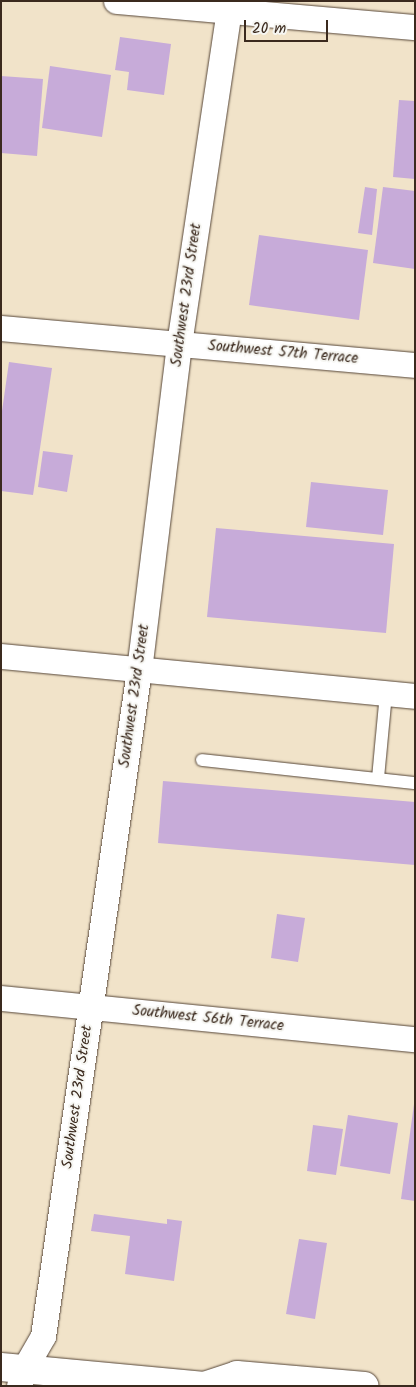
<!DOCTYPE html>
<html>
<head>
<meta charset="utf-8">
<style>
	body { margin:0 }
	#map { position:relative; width:416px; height:1387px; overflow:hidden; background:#f1e3c9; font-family:Kalam,sans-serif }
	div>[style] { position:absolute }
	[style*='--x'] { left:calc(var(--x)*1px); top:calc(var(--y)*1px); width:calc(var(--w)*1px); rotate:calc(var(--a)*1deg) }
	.building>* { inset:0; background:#c7abd9 }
	.roads { filter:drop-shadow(0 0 1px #564638) drop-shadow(0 0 1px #564638) }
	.service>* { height:12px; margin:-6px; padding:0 6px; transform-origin:6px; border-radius:6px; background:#fff }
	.minor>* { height:25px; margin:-12.5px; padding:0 12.5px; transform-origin:12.5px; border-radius:12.5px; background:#fff }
	.tertiary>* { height:28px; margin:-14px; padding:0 14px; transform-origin:14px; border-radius:14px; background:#fff }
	span { translate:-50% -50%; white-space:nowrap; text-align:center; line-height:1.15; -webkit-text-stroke:4px #f6f6f2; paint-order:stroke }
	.street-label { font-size:15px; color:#3b2a1e }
	.frame { position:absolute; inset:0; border:2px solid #3b2a1e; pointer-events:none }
	.scale { position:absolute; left:244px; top:20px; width:84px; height:22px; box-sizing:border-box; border:2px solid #3b2a1e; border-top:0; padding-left:6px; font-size:15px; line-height:18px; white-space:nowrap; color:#3b2a1e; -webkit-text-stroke:4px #f6f6f2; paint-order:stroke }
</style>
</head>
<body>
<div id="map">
	<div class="building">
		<div style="clip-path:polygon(120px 37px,171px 44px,164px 95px,127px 90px,129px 72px,115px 70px)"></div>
		<div style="clip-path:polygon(50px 66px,111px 75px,102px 137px,42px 128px)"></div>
		<div style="clip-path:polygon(1px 76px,43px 79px,37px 156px,1px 153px)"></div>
		<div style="clip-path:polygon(399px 100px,415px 101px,415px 179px,393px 177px)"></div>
		<div style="clip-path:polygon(365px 187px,377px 189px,372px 235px,358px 233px)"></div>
		<div style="clip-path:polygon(383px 187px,415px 191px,415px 269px,373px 263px)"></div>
		<div style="clip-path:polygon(259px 235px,368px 250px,359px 320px,249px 305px)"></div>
		<div style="clip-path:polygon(9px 362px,52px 368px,33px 495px,1px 491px,1px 418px)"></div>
		<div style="clip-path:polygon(43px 451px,73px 455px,67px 492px,38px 487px)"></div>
		<div style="clip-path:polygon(311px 482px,388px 490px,383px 535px,306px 527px)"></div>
		<div style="clip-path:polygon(216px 528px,394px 544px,386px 633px,207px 617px)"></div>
		<div style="clip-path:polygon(163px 781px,415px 802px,415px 865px,158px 843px)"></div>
		<div style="clip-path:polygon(277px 914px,305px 918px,298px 962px,271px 958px)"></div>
		<div style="clip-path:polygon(414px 1104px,415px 1105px,415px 1201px,401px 1199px)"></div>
		<div style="clip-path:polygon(348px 1115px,398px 1123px,390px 1174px,340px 1166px)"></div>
		<div style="clip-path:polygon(313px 1125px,343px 1129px,336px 1175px,307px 1171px)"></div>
		<div style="clip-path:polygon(94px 1214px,167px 1224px,167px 1219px,182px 1221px,174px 1281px,125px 1274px,130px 1236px,91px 1231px)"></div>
		<div style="clip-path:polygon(299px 1239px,327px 1243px,315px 1319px,286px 1314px)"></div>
	</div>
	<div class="roads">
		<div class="service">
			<div style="--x:202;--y:760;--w:214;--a:6.2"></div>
			<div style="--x:378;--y:778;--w:85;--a:-84.6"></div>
		</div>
		<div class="minor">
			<div style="--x:116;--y:1;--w:300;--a:5"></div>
			<div style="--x:1;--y:328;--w:416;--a:5.1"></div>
			<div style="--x:1;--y:656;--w:416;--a:5.5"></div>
			<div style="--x:1;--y:998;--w:416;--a:5.7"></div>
			<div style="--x:19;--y:1386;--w:18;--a:-74"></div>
			<div style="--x:24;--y:1369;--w:38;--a:-60"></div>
			<div style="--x:43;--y:1336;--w:673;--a:-81.8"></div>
			<div style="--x:139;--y:670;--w:328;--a:-83"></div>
			<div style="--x:179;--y:344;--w:347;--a:-81.5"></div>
		</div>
		<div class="tertiary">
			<div style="--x:1;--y:1367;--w:204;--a:5.3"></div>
			<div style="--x:204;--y:1386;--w:35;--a:-18"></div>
			<div style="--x:237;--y:1375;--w:128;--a:4.9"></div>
		</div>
	</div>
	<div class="street-label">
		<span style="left:187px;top:295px;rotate:-82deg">Southwest 23rd Street</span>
		<span style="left:283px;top:353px;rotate:5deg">Southwest 57th Terrace</span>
		<span style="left:135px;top:696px;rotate:-82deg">Southwest 23rd Street</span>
		<span style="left:208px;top:1019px;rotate:6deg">Southwest 56th Terrace</span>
		<span style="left:78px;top:1097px;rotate:-82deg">Southwest 23rd Street</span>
	</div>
	<div class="frame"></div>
	<div class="scale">20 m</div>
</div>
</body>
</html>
